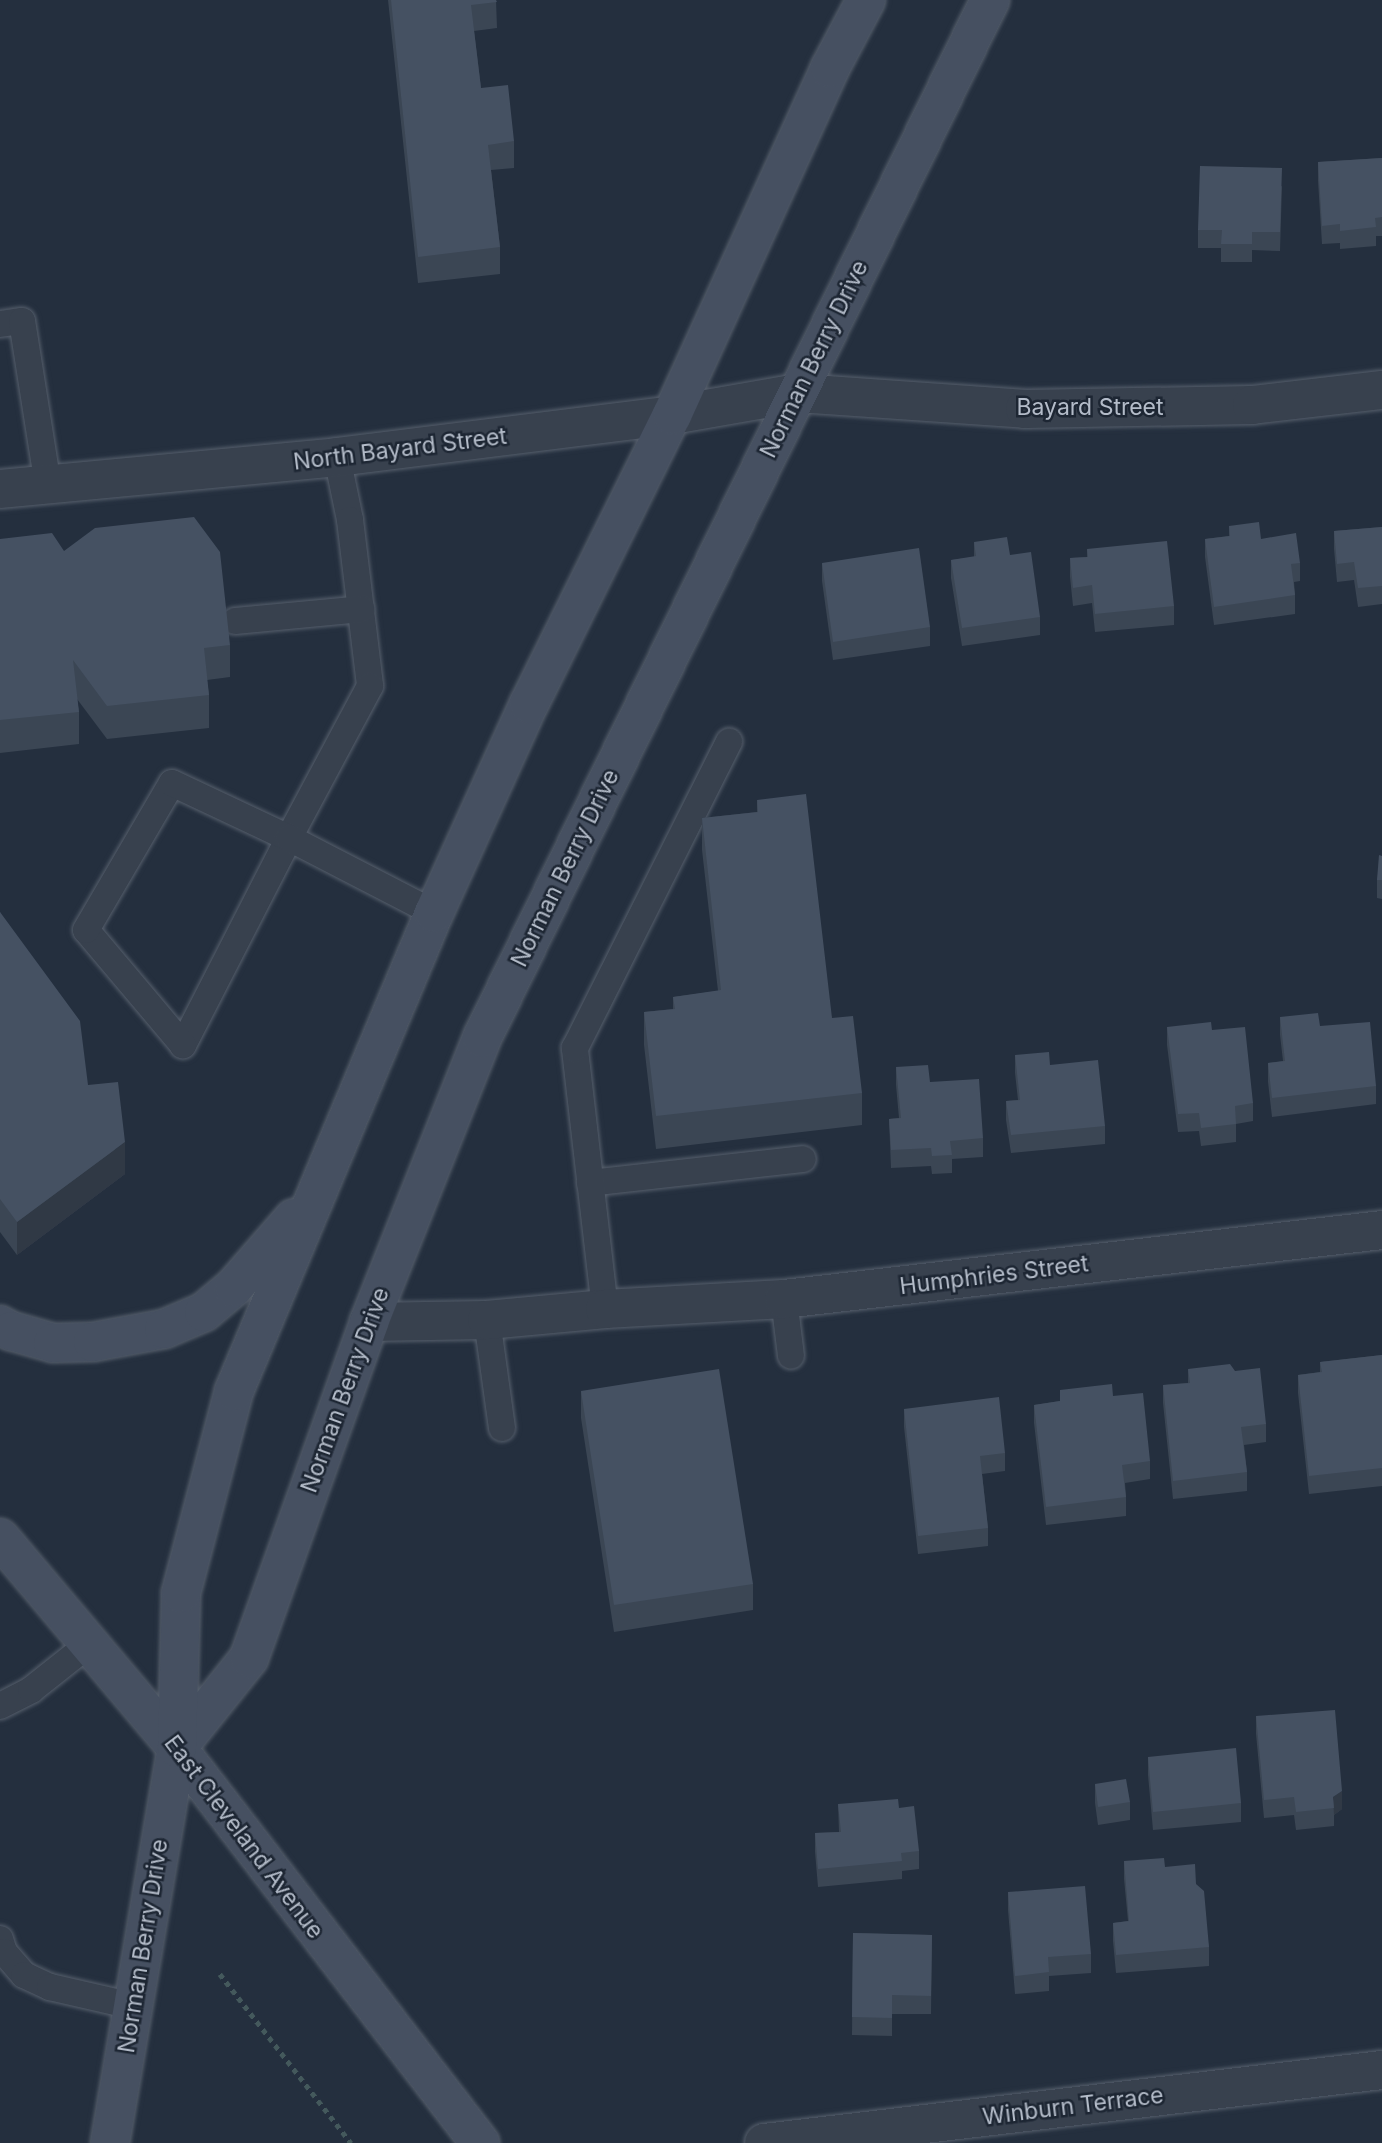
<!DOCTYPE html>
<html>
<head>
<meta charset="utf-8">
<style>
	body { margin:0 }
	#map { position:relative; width:1382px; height:2143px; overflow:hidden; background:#242f3e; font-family:Inter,sans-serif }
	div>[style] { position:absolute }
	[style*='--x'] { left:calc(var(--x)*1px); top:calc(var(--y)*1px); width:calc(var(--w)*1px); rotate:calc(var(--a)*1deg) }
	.path>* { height:4.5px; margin-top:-2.25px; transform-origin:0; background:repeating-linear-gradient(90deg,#44595c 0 5px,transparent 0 10px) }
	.roads { filter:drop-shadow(0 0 2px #565f6c) drop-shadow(0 0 2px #565f6c) }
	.service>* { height:26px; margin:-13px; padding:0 13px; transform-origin:13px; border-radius:13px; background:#38414e }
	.minor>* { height:38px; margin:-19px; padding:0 19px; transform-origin:19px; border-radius:19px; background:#38414e }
	.secondary>* { height:38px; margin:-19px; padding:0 19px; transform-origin:19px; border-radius:19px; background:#465061 }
	.wall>* { inset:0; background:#3b4654 }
	.shaded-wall>* { inset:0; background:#303945 }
	.building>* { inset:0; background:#455162 }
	span { translate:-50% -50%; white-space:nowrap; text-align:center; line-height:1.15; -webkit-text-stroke:5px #1d2633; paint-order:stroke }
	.street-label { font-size:23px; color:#b4bcc9 }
</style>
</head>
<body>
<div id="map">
	<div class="path">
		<div style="--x:220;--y:1974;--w:214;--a:52.2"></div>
	</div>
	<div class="roads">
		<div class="service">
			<div style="--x:0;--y:324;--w:22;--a:-8"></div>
			<div style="--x:22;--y:321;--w:166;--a:81"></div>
			<div style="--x:337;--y:457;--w:64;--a:78.3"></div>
			<div style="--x:350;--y:520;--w:167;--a:83.1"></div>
			<div style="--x:370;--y:686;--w:172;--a:118.1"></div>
			<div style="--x:289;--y:838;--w:233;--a:117.1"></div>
			<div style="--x:183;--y:1045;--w:150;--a:-130.1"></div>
			<div style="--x:86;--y:930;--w:170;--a:-59.7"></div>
			<div style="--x:172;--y:783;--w:129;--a:25.2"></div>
			<div style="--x:289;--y:838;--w:163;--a:27.3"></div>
			<div style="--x:235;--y:621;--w:127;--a:-5.4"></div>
			<div style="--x:590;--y:1183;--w:214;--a:-6.4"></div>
			<div style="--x:784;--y:1299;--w:57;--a:83"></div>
			<div style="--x:605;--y:1309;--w:263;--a:-96.6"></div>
			<div style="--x:575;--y:1048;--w:343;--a:-63.3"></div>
			<div style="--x:487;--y:1320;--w:109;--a:82.1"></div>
			<div style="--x:0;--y:1706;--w:35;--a:-27"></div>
			<div style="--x:31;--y:1690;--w:74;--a:-38.4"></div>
			<div style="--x:0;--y:1939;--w:14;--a:73"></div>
			<div style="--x:4;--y:1952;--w:30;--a:49"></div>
			<div style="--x:24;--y:1975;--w:29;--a:25"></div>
			<div style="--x:50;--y:1987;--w:85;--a:12.9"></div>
		</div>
		<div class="minor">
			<div style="--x:0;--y:489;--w:339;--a:-5.4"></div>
			<div style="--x:337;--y:457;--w:338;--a:-7.1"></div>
			<div style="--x:672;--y:415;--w:128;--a:-9.9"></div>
			<div style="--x:798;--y:393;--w:228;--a:4"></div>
			<div style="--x:1025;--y:409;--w:227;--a:-1"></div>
			<div style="--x:1252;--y:405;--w:131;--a:-6.6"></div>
			<div style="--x:369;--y:1322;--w:118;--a:-1"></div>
			<div style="--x:487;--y:1320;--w:119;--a:-5.3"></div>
			<div style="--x:605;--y:1309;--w:179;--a:-3.2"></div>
			<div style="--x:784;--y:1299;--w:602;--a:-6.58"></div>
			<div style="--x:764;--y:2143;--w:622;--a:-6.74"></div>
		</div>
		<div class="secondary">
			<div style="--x:0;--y:1325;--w:13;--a:29"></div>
			<div style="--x:11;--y:1331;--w:44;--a:15.9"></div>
			<div style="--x:53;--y:1343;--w:40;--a:-1.4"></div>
			<div style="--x:93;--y:1342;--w:72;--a:-10.4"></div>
			<div style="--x:164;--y:1329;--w:43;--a:-23"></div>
			<div style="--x:204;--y:1312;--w:39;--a:-40"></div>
			<div style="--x:234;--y:1287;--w:91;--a:-49"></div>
			<div style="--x:0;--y:1538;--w:275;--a:49.9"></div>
			<div style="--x:177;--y:1748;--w:498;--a:52.5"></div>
			<div style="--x:177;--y:1748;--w:115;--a:-51.3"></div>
			<div style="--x:249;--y:1658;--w:357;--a:-70.3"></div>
			<div style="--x:369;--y:1322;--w:306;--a:-68.3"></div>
			<div style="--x:482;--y:1038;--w:1156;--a:-63.92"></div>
			<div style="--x:110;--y:2143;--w:401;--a:-80.4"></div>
			<div style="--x:177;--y:1748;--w:155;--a:-88.5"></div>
			<div style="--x:181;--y:1593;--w:209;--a:-75.3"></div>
			<div style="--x:234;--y:1391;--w:518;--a:-67.3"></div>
			<div style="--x:434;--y:913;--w:230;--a:-65.6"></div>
			<div style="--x:529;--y:704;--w:322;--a:-63.7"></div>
			<div style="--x:672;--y:415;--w:381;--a:-65.5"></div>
			<div style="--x:830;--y:68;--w:77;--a:-62.1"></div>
		</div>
	</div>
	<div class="wall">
		<div style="clip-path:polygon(388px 0,496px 0,497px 28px,474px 31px,481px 88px,514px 141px,514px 168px,491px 170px,500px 247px,500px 274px,418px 283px)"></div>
		<div style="clip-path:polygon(1382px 158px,1382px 236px,1376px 236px,1376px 246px,1340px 249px,1340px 243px,1322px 244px,1318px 181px,1318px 162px)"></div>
		<div style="clip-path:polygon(1282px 186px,1280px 251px,1252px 250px,1252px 262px,1221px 262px,1221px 248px,1198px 248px,1198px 230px)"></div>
		<div style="clip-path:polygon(1229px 526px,1261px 539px,1300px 563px,1300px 581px,1294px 582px,1295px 595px,1295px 614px,1214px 625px,1205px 557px,1205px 539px,1229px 536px)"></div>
		<div style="clip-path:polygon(1382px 527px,1382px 604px,1358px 607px,1354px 580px,1337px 582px,1334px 549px,1334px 531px)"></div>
		<div style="clip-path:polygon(0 539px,64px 551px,230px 645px,230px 677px,207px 680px,209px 695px,209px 728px,107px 739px,77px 699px,79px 712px,79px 744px,0 753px)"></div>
		<div style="clip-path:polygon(974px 542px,1010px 555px,1040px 617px,1040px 635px,962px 646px,951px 578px,951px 560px,974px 557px)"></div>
		<div style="clip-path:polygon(1087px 549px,1174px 606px,1174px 625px,1095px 632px,1092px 603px,1073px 606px,1070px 577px,1070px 558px,1087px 557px)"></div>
		<div style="clip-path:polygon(822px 563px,930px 627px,930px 646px,833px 660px,822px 581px)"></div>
		<div style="clip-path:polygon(757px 800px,832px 1018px,862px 1093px,862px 1125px,656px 1149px,644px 1045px,644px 1012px,673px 1009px,673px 997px,718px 991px,702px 850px,702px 818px,757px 812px)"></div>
		<div style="clip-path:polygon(1382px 856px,1382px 899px,1377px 898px,1377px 880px)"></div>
		<div style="clip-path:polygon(0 912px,88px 1085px,125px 1174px,17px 1255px,0 1232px)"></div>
		<div style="clip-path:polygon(1280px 1017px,1320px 1026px,1376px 1086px,1376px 1104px,1272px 1117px,1268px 1082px,1268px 1063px,1283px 1061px,1280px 1035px)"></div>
		<div style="clip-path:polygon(1167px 1027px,1212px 1030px,1253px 1103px,1253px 1121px,1236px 1124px,1236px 1142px,1201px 1146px,1199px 1131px,1178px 1132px,1167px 1045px)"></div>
		<div style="clip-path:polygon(1015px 1055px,1050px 1065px,1105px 1126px,1105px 1144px,1011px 1153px,1006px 1120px,1006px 1101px,1018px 1100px,1015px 1073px)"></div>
		<div style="clip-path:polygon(896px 1067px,930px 1082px,983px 1138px,983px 1157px,952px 1159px,952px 1173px,932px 1174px,931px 1166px,891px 1168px,889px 1119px,899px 1118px,896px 1085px)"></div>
		<div style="clip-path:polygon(1382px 1355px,1382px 1486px,1309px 1494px,1298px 1393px,1298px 1375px,1320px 1372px,1320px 1362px)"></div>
		<div style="clip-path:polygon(1188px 1369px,1266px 1424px,1266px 1442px,1244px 1445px,1247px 1472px,1247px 1491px,1173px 1499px,1163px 1403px,1163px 1385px,1188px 1383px)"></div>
		<div style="clip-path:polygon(1060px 1390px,1150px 1461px,1150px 1479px,1125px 1483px,1126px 1497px,1126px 1516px,1046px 1525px,1034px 1423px,1034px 1405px,1060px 1401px)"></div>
		<div style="clip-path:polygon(581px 1391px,753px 1584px,753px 1610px,614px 1632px,581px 1418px)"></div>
		<div style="clip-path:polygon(904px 1409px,1005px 1453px,1005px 1471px,982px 1474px,988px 1528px,988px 1546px,918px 1554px,904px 1427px)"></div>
		<div style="clip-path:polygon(1256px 1716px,1342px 1809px,1334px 1815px,1334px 1826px,1296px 1830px,1294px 1815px,1264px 1818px,1256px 1734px)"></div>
		<div style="clip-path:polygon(1148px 1757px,1241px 1803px,1241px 1822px,1153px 1830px,1148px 1775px)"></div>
		<div style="clip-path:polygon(1095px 1784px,1130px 1802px,1130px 1820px,1098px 1825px,1095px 1803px)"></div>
		<div style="clip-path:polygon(838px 1804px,899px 1808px,919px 1851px,919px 1869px,902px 1871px,902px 1879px,818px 1887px,815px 1852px,815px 1833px,839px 1832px)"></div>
		<div style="clip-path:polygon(1124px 1861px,1165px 1867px,1196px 1884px,1209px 1947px,1209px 1966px,1116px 1973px,1113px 1941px,1113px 1923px,1128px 1921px,1124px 1879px)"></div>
		<div style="clip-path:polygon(1008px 1892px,1091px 1954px,1091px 1973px,1049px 1976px,1049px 1991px,1015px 1994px,1008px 1910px)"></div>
		<div style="clip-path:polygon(853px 1933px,932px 1935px,931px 2014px,892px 2014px,892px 2036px,852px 2035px)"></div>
	</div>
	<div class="shaded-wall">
		<div style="clip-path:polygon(125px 1142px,125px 1174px,17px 1255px,17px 1222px)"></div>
		<div style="clip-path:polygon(1342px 1791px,1342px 1809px,1334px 1815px,1333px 1797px)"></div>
	</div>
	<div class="building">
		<div style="clip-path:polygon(391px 0,496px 0,497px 2px,471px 5px,481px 88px,508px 85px,514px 141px,488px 145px,500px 247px,418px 257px)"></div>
		<div style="clip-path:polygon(1382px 158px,1382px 217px,1375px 218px,1376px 227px,1340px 231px,1340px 224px,1322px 226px,1318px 162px)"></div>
		<div style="clip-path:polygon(1200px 166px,1282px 168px,1280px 232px,1252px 232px,1252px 244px,1221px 244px,1222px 230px,1198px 230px)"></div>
		<div style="clip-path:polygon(194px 517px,220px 552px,230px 645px,204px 648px,209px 695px,107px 706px,73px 660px,79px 712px,0 720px,0 539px,52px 533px,64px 551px,95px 528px)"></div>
		<div style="clip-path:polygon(1259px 522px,1261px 539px,1296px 533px,1300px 563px,1291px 564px,1295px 595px,1214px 607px,1205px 539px,1230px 536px,1229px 526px)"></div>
		<div style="clip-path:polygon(1382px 527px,1382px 586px,1358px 588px,1354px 562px,1337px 564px,1334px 531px)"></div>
		<div style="clip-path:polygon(1007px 537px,1010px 555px,1031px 552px,1040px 617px,962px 628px,951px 560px,976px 556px,974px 542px)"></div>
		<div style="clip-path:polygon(1167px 541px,1174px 606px,1095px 614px,1092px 585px,1073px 588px,1070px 558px,1088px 557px,1087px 549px)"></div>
		<div style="clip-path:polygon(919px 548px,930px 627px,833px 642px,822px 563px)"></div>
		<div style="clip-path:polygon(806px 794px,832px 1018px,853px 1016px,862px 1093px,656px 1116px,644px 1012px,675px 1009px,673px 997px,721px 990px,702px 818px,758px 812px,757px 800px)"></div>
		<div style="clip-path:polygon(1379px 855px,1382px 856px,1382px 880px,1377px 880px)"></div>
		<div style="clip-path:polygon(0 912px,80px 1021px,88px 1085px,118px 1082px,125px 1142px,17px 1222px,0 1199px)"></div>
		<div style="clip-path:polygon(1318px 1013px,1320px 1026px,1370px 1022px,1376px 1086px,1272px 1098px,1268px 1063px,1285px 1061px,1280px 1017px)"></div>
		<div style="clip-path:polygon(1211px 1022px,1212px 1030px,1245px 1027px,1253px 1103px,1235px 1106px,1236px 1124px,1201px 1128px,1199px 1113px,1178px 1114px,1167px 1027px)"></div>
		<div style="clip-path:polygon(1049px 1052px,1050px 1065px,1098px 1060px,1105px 1126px,1011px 1135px,1006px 1101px,1020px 1100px,1015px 1055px)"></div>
		<div style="clip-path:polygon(928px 1065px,930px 1082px,979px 1079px,983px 1138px,950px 1141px,952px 1155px,932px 1156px,931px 1148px,891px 1150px,889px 1119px,901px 1118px,896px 1067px)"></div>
		<div style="clip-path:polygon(1382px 1355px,1382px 1468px,1309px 1476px,1298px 1375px,1322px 1372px,1320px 1362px)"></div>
		<div style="clip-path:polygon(1230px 1364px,1235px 1371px,1260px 1368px,1266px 1424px,1241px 1427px,1247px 1472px,1173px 1481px,1163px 1385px,1190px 1383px,1188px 1369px)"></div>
		<div style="clip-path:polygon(719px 1369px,753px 1584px,614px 1605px,581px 1391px)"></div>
		<div style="clip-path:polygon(1112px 1384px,1113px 1396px,1143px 1393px,1150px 1461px,1122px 1465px,1126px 1497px,1046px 1507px,1034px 1405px,1060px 1401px,1060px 1390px)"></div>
		<div style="clip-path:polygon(999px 1397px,1005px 1453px,980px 1456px,988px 1528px,918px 1536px,904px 1409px)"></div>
		<div style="clip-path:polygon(1335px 1710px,1342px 1791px,1333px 1797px,1334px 1808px,1296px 1812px,1294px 1797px,1264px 1800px,1256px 1716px)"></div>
		<div style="clip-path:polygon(1236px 1748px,1241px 1803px,1153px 1812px,1148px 1757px)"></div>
		<div style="clip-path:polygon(1126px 1779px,1130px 1802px,1098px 1807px,1095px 1784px)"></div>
		<div style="clip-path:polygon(898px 1799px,899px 1808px,914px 1806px,919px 1851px,901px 1853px,902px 1861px,818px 1869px,815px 1833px,841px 1832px,838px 1804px)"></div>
		<div style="clip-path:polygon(1164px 1858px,1165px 1867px,1195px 1864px,1196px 1884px,1204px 1891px,1209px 1947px,1116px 1955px,1113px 1923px,1129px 1921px,1124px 1861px)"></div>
		<div style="clip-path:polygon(1085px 1886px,1091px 1954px,1048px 1957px,1049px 1972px,1015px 1976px,1008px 1892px)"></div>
		<div style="clip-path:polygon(853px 1933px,932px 1935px,931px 1996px,892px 1995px,892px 2018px,852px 2017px)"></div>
	</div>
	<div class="street-label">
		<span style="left:814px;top:359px;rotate:-64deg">Norman Berry Drive</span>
		<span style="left:1090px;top:407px">Bayard Street</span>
		<span style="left:400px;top:449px;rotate:-7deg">North Bayard Street</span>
		<span style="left:565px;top:868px;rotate:-64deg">Norman Berry Drive</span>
		<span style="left:994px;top:1275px;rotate:-7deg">Humphries Street</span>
		<span style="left:345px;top:1390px;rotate:-70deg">Norman Berry Drive</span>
		<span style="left:244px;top:1837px;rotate:53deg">East Cleveland Avenue</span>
		<span style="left:143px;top:1946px;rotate:-81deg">Norman Berry Drive</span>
		<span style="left:1073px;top:2106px;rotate:-7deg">Winburn Terrace</span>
	</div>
</div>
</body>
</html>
